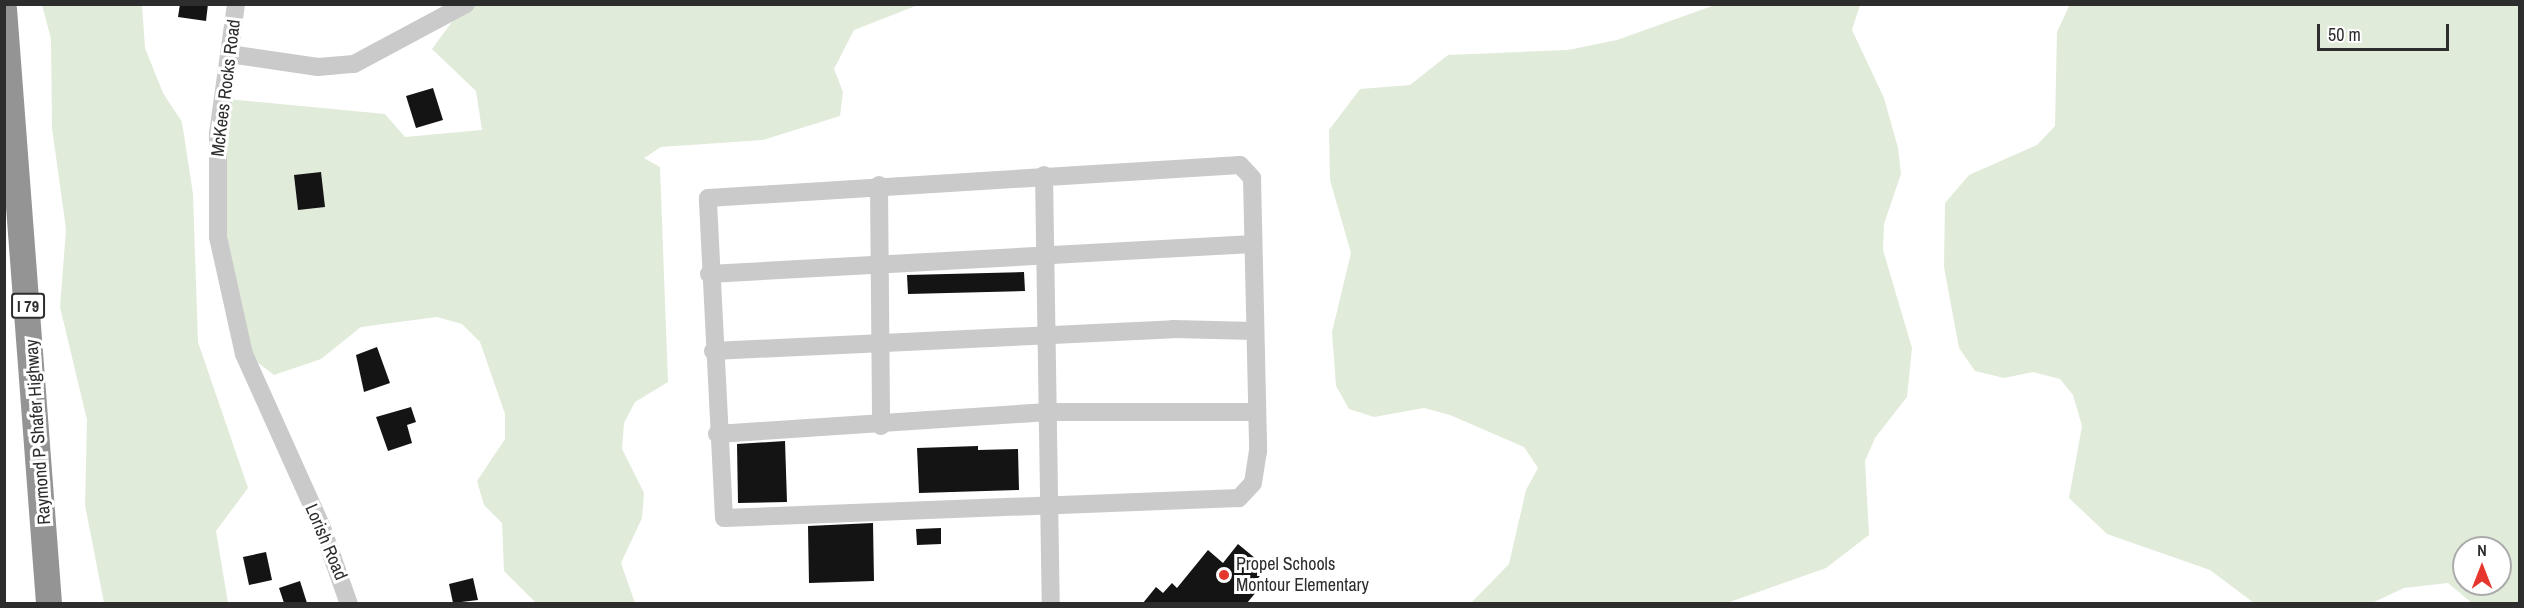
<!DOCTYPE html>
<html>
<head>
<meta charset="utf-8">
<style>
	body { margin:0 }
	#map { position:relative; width:2524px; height:608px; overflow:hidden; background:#fff; font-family:"Archivo Narrow",sans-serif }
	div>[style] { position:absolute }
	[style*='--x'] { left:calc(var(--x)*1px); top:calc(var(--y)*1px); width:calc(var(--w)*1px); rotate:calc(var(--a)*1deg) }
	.green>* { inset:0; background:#e1ebda }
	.building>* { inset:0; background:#141414 }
	.minor>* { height:18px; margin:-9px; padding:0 9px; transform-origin:9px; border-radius:9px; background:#cacaca }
	.highway>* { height:26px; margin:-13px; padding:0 13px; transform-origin:13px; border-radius:13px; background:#949494 }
	.dots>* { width:16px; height:16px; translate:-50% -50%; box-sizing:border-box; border:3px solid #fff; border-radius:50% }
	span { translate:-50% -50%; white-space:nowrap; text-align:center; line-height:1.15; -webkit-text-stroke:6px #fff; paint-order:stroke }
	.shield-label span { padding:2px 4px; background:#fff; border:2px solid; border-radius:4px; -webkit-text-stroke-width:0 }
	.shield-label { font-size:16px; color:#2d2d2d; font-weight:700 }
	.street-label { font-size:18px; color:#2d2d2d }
	.poi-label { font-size:18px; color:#2d2d2d }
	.left { translate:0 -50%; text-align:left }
	.frame { position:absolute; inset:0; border:6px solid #2d2d2d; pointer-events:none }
	.north { position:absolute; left:2452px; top:536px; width:60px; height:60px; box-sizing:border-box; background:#fff; border:2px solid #ababab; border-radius:50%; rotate:0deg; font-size:16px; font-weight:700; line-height:24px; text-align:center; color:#2d2d2d }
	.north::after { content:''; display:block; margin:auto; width:21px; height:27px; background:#e5372e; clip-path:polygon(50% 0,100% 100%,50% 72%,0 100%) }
	.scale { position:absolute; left:2317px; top:24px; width:132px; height:27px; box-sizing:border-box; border:3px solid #2d2d2d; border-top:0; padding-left:8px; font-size:18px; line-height:21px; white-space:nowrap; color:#2d2d2d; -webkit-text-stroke:4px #fff; paint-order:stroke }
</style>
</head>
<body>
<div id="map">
	<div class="green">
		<div style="clip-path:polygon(evenodd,2070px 4px,2519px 5px,2519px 603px,2472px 603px,2448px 583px,2404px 588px,2372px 603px,2254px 603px,2210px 570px,2107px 534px,2069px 498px,2082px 426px,2073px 395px,2060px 379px,2033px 372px,2004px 378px,1975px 371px,1959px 348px,1944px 267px,1945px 203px,1969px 175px,2037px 145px,2055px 126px,2057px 32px,2070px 4px,2464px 548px,2500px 548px,2500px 584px,2464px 584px,2464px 548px)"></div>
		<div style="clip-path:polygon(42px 5px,142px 5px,145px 48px,163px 93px,182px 122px,193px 194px,198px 342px,248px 488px,216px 531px,228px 603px,104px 603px,85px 505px,87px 420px,60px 307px,66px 229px,52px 128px,51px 39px)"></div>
		<div style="clip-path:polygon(473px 5px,918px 5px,854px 30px,834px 69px,843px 92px,840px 116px,763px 140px,661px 147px,644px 158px,660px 167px,668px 382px,635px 402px,624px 423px,622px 449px,644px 493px,642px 518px,621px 563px,635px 603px,536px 603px,504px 571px,502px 523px,484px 505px,477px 481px,505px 439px,505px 414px,480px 342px,462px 324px,437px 317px,361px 327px,321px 359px,274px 375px,248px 355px,222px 237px,227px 99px,385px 114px,405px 137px,482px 130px,476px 91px,432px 49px,460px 11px)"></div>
		<div style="clip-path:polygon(1715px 5px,1860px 5px,1852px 30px,1884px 98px,1898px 148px,1901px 174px,1884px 224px,1883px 250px,1912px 348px,1907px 397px,1875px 438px,1865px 461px,1869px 535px,1826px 568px,1727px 603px,1471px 603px,1509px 564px,1526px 490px,1538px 468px,1524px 447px,1450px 415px,1424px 408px,1374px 417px,1349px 409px,1336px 386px,1332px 332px,1351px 253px,1330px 180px,1329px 130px,1360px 89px,1410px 85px,1448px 55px,1568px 50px,1617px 40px)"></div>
	</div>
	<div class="building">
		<div style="clip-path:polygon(180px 4px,208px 4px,206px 21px,178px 17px)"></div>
		<div style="clip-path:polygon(433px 88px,443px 120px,416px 128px,406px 96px)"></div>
		<div style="clip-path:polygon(321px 172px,325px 207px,298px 210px,294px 175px)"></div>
		<div style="clip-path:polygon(1024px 272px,1025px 291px,908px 294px,907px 275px)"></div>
		<div style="clip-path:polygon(377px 347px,390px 383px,364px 392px,356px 355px)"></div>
		<div style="clip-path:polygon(411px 407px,416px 422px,407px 425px,412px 443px,388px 451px,376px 417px)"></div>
		<div style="clip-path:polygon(785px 441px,787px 502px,738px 503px,737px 444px)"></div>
		<div style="clip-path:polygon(978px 446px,978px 450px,1018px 449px,1019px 490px,919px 493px,917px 448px)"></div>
		<div style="clip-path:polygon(873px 523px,874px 581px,809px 583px,808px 526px)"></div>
		<div style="clip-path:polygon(941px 528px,941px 544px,917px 545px,916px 529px)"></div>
		<div style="clip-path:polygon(1238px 544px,1267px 568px,1251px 586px,1257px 591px,1247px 603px,1143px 603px,1156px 587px,1163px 593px,1172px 583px,1177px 588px,1208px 550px,1223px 563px)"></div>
		<div style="clip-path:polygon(266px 552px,272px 580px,249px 585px,243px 557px)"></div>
		<div style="clip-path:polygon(473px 578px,478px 600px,453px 603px,449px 584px)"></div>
		<div style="clip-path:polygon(300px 581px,307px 603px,284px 603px,279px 588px)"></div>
	</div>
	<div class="minor">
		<div style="--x:236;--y:4;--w:131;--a:97.9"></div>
		<div style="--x:218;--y:134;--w:103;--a:90"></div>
		<div style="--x:218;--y:237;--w:120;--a:77.5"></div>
		<div style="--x:244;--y:354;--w:188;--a:65.8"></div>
		<div style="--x:321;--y:525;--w:84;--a:70.5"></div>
		<div style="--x:229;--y:54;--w:90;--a:8.3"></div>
		<div style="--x:318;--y:67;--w:36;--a:-5"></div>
		<div style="--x:354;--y:64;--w:127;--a:-28.2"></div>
		<div style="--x:1240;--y:165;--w:18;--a:47"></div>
		<div style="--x:1252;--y:178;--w:273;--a:88.7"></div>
		<div style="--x:1258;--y:451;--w:32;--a:99"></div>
		<div style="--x:1253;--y:483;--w:21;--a:133"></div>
		<div style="--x:1239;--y:498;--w:515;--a:177.78"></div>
		<div style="--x:724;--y:518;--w:320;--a:-92.9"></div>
		<div style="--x:708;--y:198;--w:533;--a:-3.55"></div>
		<div style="--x:1044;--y:175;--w:429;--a:89.1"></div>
		<div style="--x:879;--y:185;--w:241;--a:89.5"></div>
		<div style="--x:709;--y:274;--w:545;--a:-3.16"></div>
		<div style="--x:713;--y:351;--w:461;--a:-2.7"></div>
		<div style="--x:1173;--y:329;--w:82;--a:1.4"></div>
		<div style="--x:717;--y:434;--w:332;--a:-3.8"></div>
		<div style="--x:1048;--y:412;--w:209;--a:0"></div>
	</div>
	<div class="highway">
		<div style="--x:4;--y:9;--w:597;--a:85.67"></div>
	</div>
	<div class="dots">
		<div style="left:1224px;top:575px;background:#e5372e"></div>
	</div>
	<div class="shield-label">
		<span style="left:28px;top:306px">I 79</span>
	</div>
	<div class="street-label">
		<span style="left:226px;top:88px;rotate:-83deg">McKees Rocks Road</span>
		<span style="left:38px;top:432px;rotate:-94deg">Raymond P Shafer Highway</span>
		<span style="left:326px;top:542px;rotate:67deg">Lorish Road</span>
	</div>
	<div class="poi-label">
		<span class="left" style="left:1236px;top:575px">Propel Schools<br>Montour Elementary</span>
	</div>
	<div class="frame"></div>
	<div class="north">N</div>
	<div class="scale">50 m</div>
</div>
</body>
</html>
